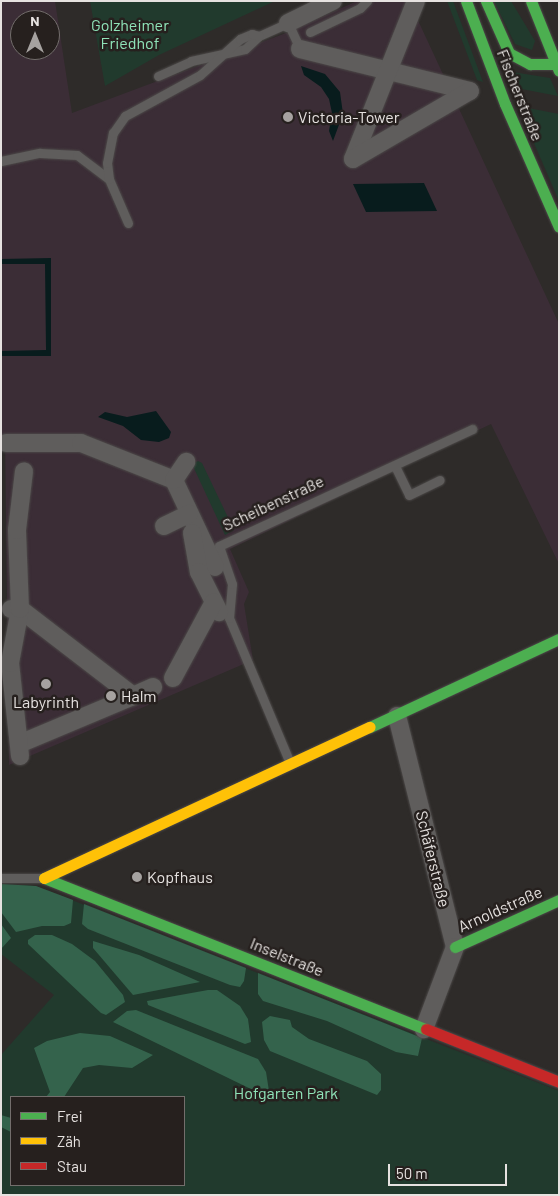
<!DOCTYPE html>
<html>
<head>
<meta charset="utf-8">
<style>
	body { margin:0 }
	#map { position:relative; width:560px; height:1196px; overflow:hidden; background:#2e2b29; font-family:Barlow,sans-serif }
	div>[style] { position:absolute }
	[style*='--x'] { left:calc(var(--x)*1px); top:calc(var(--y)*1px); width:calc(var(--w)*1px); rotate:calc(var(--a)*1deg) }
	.commercial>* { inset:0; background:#3b2d36 }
	.green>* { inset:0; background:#213a2d }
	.forest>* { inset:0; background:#34634c }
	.water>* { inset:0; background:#081c1d }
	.roads { filter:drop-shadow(0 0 1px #4c4948) drop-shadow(0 0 1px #4c4948) }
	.lane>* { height:9px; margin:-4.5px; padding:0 4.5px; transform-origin:4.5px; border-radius:4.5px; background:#5f5d5c }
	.street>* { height:18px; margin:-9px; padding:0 9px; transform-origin:9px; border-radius:9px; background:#5f5d5c }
	.fast>* { height:11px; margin:-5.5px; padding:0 5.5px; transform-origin:5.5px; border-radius:5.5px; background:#4caf50 }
	.slow>* { height:11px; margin:-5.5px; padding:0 5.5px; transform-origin:5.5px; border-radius:5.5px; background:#ffc107 }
	.jam>* { height:11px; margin:-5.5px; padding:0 5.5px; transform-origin:5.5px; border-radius:5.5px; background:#c62828 }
	.dots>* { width:14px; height:14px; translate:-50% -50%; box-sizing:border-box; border:2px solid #26201e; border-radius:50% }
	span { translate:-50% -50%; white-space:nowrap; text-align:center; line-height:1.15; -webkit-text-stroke:5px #26201e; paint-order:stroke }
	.park-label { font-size:16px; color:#8fe3b8 }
	.street-label { font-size:16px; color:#e6e2e0 }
	.poi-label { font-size:16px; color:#e6e2e0 }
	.left { translate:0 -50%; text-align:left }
	.frame { position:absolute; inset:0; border:2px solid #e6e2e0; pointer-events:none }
	.legend { position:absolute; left:10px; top:1096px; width:175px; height:90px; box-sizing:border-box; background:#26201e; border:1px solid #736e6c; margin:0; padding:6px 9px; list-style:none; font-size:15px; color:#e6e2e0 }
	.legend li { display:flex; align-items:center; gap:10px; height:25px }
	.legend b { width:25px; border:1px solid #736e6c }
	.north { position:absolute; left:10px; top:10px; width:50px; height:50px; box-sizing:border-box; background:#26201e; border:1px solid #736e6c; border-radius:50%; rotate:0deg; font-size:14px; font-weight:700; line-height:20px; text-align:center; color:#e6e2e0 }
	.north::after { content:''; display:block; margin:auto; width:18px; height:22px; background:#a6a2a0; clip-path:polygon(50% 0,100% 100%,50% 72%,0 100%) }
	.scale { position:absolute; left:388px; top:1164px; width:119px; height:22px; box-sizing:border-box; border:2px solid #e6e2e0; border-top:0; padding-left:6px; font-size:15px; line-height:18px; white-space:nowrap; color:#e6e2e0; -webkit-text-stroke:4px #26201e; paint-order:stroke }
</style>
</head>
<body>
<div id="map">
	<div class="commercial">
		<div style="clip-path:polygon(evenodd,1px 1px,55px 1px,72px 113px,286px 33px,357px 1px,409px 1px,559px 324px,559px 564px,491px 424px,230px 549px,249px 592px,244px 604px,253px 660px,9px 765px,5px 435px,1px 435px,1px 1px,20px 20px,50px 20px,50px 50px,20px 50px,20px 20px)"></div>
	</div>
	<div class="green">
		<div style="clip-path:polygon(90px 1px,275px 1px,159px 55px,105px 86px)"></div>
		<div style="clip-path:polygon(447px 1px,453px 1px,483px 82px,477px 80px)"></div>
		<div style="clip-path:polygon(494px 1px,511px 1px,535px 41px,532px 50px,515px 44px)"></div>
		<div style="clip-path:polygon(506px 71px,550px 78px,558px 96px,511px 87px)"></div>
		<div style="clip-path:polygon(518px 106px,559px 114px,559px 201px)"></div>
		<div style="clip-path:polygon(198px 461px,202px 463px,234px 530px,225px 535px,192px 464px)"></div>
		<div style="clip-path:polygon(evenodd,1px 884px,36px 886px,559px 1091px,559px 1195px,1px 1195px,1px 1055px,54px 995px,1px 954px,1px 884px,11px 1097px,184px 1097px,184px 1185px,11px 1185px,11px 1097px)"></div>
	</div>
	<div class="forest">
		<div style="clip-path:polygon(1px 884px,36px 886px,73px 900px,71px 923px,64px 926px,42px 926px,16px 932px,1px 912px)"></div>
		<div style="clip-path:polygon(84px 904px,246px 968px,244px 981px,240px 987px,230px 985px,88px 929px,82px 924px)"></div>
		<div style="clip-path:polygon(1px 924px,11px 938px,1px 949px)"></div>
		<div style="clip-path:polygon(35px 935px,52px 935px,72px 944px,95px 961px,123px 995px,125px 1002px,106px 1015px,101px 1013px,28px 944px,28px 940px)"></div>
		<div style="clip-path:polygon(93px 941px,139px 955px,200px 982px,133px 995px,93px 948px)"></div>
		<div style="clip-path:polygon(258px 973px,422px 1038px,418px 1056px,396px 1052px,327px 1021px,263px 1001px,258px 994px)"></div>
		<div style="clip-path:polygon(208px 990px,217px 990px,240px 1006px,248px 1019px,251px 1042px,245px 1044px,148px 1005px,147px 1001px)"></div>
		<div style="clip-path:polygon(136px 1010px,258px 1059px,266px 1072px,269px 1091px,259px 1093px,113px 1022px,127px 1011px)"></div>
		<div style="clip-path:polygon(270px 1016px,290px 1020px,292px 1027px,309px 1039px,367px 1061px,381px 1074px,381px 1090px,377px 1095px,270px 1051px,264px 1040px,262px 1022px)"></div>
		<div style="clip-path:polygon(80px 1033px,110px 1036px,153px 1055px,132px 1068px,99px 1065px,83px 1068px,64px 1097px,46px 1097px,50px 1092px,34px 1048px,47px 1041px)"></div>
		<div style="clip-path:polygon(1px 1115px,11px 1118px,11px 1132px,1px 1127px)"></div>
	</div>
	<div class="water">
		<div style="clip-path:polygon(301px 66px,325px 74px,340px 92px,343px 114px,333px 141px,329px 131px,332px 113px,329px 99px,321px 87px,304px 75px)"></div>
		<div style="clip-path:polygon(424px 183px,437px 211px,366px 212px,353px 184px)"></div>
		<div style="clip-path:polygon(51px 258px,51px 356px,1px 356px,1px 351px,46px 350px,45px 264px,1px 264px,1px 259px)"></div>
		<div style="clip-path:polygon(156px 411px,171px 432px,169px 438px,159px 442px,141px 440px,123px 426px,98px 417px,105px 412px,127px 417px)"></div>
	</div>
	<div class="roads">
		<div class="lane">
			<div style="--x:310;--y:32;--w:55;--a:-25.6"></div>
			<div style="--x:360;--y:8;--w:10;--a:-45"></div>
			<div style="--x:158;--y:76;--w:36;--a:-24"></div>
			<div style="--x:191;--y:61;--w:55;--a:-12.5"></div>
			<div style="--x:245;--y:49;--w:19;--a:-43"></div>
			<div style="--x:259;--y:36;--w:32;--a:-24"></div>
			<div style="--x:288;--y:23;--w:29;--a:65"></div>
			<div style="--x:1;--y:161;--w:40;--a:-12"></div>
			<div style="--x:40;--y:153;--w:37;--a:3"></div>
			<div style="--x:77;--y:155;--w:40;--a:37"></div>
			<div style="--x:128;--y:223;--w:48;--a:-113.4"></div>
			<div style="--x:109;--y:179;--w:16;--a:-97"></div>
			<div style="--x:107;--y:163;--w:31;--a:-79"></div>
			<div style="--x:113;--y:133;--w:21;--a:-55"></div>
			<div style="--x:125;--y:116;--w:85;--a:-28.7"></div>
			<div style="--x:200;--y:75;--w:54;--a:-42"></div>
			<div style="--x:240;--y:39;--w:13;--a:-23"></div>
			<div style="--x:252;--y:34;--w:7;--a:16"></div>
			<div style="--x:395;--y:466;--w:32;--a:64"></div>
			<div style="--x:409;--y:495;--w:34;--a:-26"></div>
			<div style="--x:290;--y:763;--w:157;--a:-112.8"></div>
			<div style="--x:229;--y:618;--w:34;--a:-85"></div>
			<div style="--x:232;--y:584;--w:40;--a:-108.9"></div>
			<div style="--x:219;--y:546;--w:279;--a:-24.8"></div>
			<div style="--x:1;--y:878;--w:40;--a:0"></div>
		</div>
		<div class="street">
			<div style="--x:288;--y:23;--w:50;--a:-26.1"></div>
			<div style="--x:300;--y:49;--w:175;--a:13.9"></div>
			<div style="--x:353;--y:159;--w:170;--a:-68.3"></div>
			<div style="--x:353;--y:159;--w:135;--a:-30.2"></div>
			<div style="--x:6;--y:443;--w:75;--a:0"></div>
			<div style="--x:81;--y:443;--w:100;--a:21.7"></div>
			<div style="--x:174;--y:480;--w:96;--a:64.8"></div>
			<div style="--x:174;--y:480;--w:22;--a:-56"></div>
			<div style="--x:164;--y:526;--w:28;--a:-26"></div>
			<div style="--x:192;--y:533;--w:40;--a:80"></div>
			<div style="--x:199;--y:572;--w:45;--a:63.4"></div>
			<div style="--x:11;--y:609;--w:9;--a:0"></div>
			<div style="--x:20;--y:609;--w:143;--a:37.6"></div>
			<div style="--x:133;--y:696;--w:22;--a:-24"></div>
			<div style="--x:173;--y:678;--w:86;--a:-61.7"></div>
			<div style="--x:397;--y:716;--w:238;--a:75.9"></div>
			<div style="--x:455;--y:947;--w:88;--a:110.7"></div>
			<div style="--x:19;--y:744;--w:124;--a:-22.8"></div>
			<div style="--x:20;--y:756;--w:94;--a:-96.1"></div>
			<div style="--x:10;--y:663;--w:55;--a:-79.5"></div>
			<div style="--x:20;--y:609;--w:79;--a:-92.2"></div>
			<div style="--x:17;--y:530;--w:59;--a:-83.2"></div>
		</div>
		<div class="fast">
			<div style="--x:466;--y:1;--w:110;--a:69.3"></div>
			<div style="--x:505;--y:104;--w:134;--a:66.3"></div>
			<div style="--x:486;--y:1;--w:57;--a:66.1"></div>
			<div style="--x:509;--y:53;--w:24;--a:28"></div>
			<div style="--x:530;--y:64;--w:29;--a:0"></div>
			<div style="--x:531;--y:1;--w:75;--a:68.2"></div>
			<div style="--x:370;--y:727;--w:208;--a:-25"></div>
			<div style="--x:44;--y:878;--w:411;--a:21.6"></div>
			<div style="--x:455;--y:947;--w:114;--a:-24.3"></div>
		</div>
		<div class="slow">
			<div style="--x:44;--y:878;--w:359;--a:-24.9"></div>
		</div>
		<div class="jam">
			<div style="--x:426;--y:1029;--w:143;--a:21.7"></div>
		</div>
	</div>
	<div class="dots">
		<div style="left:288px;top:117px;background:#a6a2a0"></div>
		<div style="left:46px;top:684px;background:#a6a2a0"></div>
		<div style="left:111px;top:696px;background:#a6a2a0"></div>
		<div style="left:137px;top:877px;background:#a6a2a0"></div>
	</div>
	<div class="park-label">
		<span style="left:130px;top:34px">Golzheimer<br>Friedhof</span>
		<span style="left:286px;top:1093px">Hofgarten Park</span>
	</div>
	<div class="street-label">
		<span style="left:520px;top:95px;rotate:68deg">Fischerstraße</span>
		<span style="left:273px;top:503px;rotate:-25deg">Scheibenstraße</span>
		<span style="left:433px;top:859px;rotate:76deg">Schäferstraße</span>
		<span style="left:500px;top:909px;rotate:-24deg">Arnoldstraße</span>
		<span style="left:287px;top:957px;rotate:22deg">Inselstraße</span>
	</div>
	<div class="poi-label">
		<span class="left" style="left:298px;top:117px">Victoria-Tower</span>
		<span class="left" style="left:121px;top:696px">Halm</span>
		<span style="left:46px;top:702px">Labyrinth</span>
		<span class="left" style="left:147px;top:877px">Kopfhaus</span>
	</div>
	<div class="frame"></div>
	<ul class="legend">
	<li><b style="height:6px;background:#4caf50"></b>Frei</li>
	<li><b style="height:6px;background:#ffc107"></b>Zäh</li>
	<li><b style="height:6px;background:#c62828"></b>Stau</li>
	</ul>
	<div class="north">N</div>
	<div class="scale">50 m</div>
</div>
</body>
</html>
